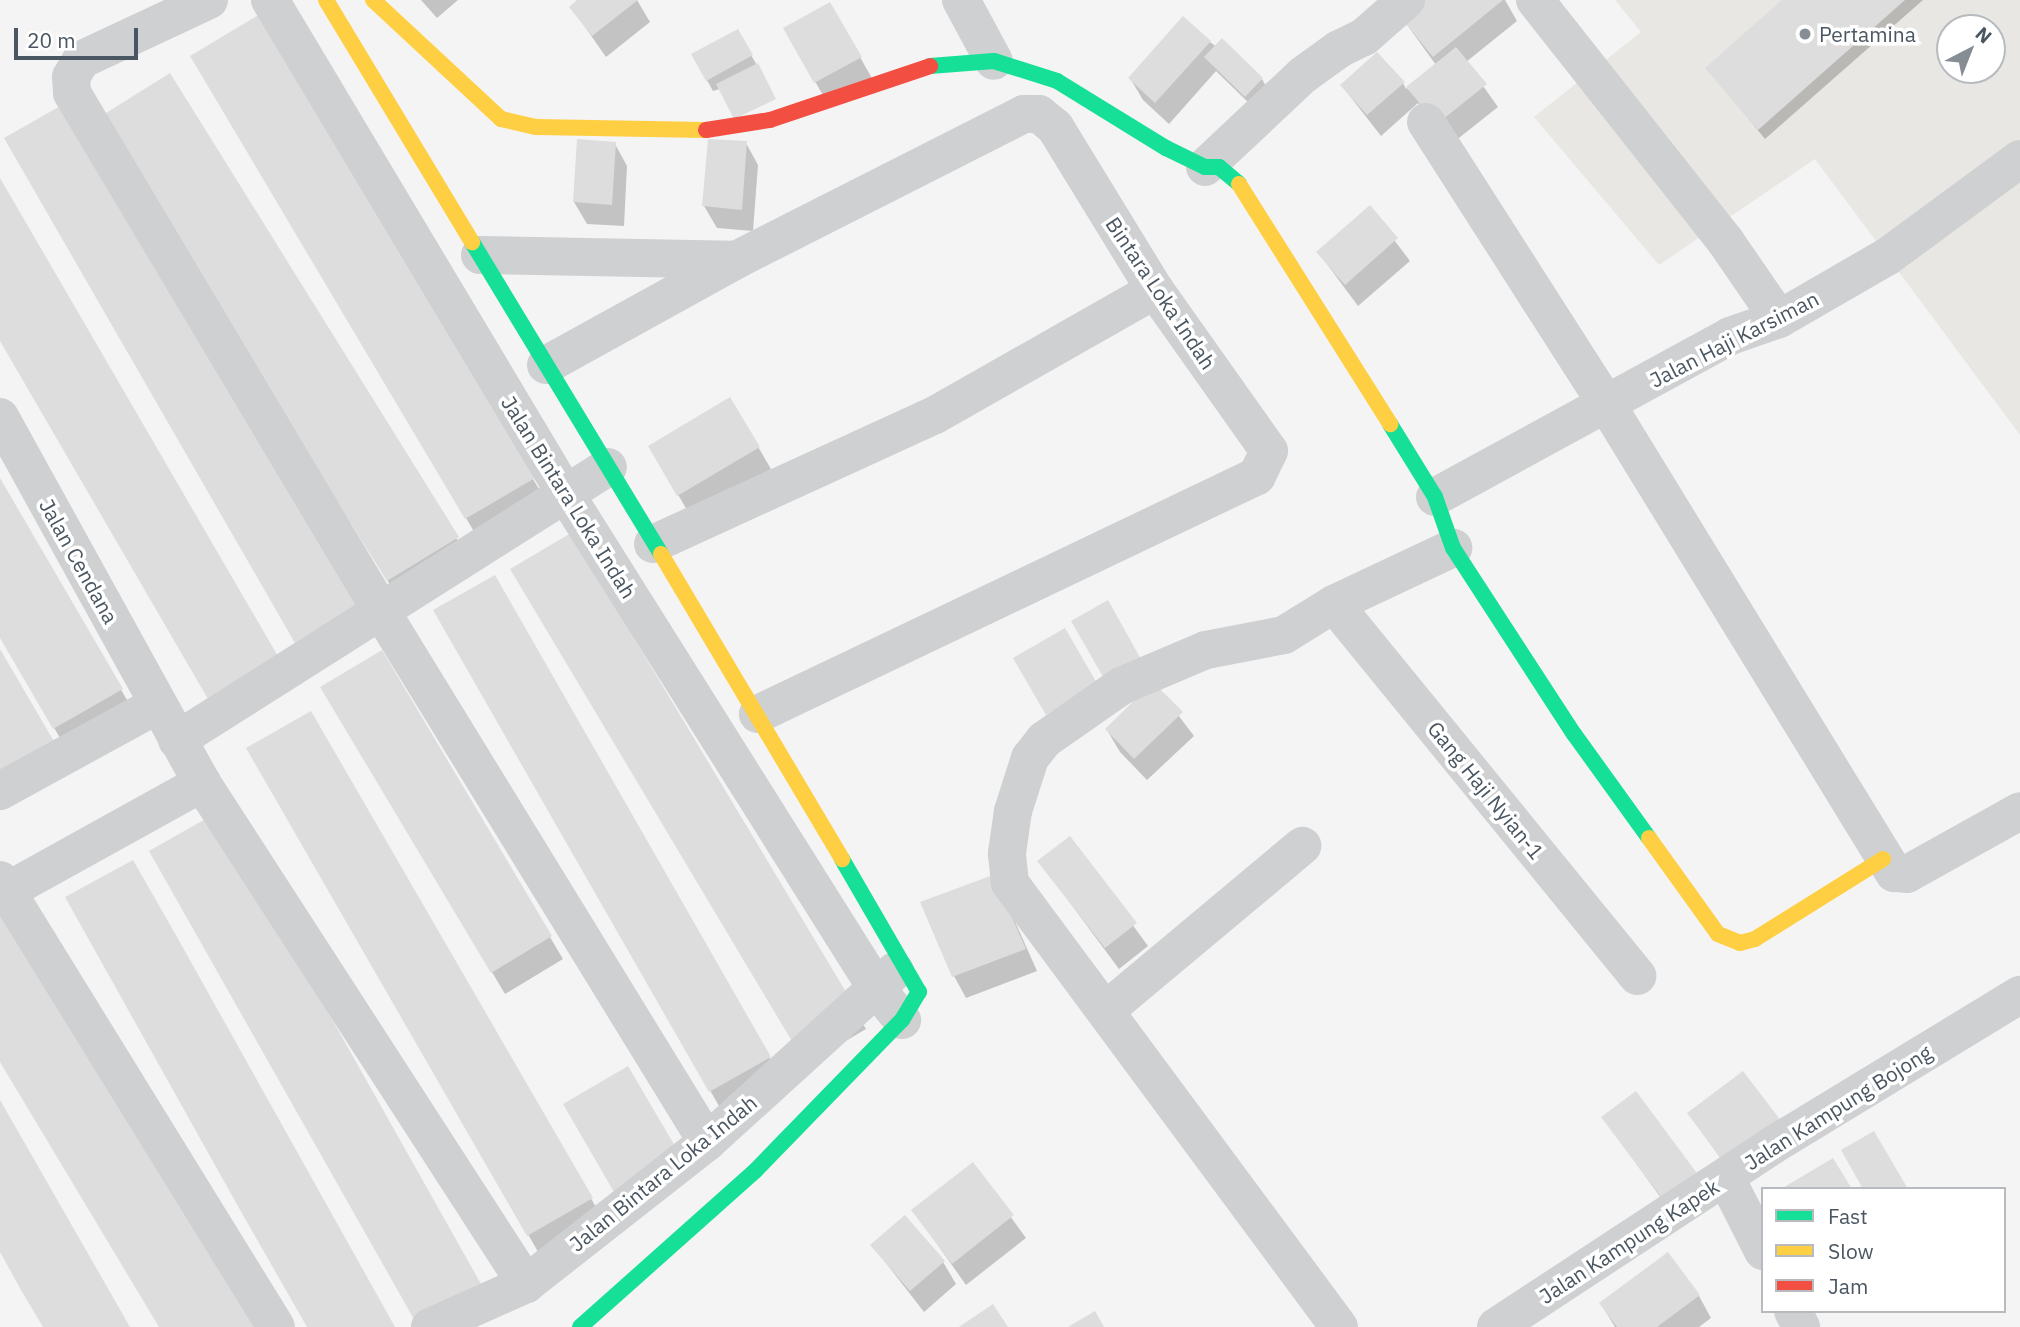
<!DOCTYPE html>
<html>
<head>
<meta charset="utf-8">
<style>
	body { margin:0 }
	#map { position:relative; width:2020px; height:1327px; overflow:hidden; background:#f4f4f4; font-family:"IBM Plex Sans",sans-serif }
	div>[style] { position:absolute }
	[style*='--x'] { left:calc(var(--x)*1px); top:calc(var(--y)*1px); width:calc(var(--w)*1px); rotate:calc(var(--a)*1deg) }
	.commercial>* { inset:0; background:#e8e7e3 }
	.shadow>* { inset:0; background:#0003 }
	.building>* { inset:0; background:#ddddde }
	.street>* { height:38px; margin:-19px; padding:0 19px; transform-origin:19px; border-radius:19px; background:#ced0d2 }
	.fast>* { height:16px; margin:-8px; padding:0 8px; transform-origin:8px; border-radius:8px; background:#16e098 }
	.slow>* { height:16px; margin:-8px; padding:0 8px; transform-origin:8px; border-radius:8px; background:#ffcf43 }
	.jam>* { height:16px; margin:-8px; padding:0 8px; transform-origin:8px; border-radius:8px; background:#f24e42 }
	.dots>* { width:19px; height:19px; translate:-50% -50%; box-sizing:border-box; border:4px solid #fff; border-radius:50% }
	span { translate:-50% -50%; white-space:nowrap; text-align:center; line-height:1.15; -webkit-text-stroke:7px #fff; paint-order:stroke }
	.poi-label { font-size:21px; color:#4a5661 }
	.left { translate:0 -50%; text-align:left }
	.street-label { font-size:21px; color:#4a5661 }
	.legend { position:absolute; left:1761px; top:1187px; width:245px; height:126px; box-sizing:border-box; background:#fff; border:2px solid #b7bbc0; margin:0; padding:9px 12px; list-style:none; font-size:21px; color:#4a5661 }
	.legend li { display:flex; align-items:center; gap:14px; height:35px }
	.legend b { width:35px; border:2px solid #b7bbc0 }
	.north { position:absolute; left:1936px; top:14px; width:70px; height:70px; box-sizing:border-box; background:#fff; border:2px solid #b7bbc0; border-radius:50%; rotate:42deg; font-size:19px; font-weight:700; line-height:28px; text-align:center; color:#4a5661 }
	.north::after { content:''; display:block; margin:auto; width:24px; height:32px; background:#868d94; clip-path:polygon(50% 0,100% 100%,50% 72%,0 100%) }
	.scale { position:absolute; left:14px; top:28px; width:124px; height:32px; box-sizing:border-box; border:4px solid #4a5661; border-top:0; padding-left:9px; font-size:21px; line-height:24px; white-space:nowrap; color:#4a5661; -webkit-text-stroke:5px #fff; paint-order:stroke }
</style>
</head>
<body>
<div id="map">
	<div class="commercial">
		<div style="clip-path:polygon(evenodd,1615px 0,2020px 0,2020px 435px,1815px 159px,1659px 265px,1534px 117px,1641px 32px,1615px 0,1950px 28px,1992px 28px,1992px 70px,1950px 70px,1950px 28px)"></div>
	</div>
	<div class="shadow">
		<div style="clip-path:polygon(421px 0,458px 0,437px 18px)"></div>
		<div style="clip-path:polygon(580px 0,637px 0,650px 22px,606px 57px,571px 7px)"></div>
		<div style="clip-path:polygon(1419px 0,1505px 0,1517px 21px,1466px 62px,1498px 107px,1450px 145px,1418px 103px,1381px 136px,1342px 86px,1403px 83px,1406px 89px,1436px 65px,1400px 15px)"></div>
		<div style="clip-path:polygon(1784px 0,1923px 0,1765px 139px,1707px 68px)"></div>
		<div style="clip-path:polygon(830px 4px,873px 80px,828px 104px,785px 29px)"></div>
		<div style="clip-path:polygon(260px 17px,546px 501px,479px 540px,193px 56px)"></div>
		<div style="clip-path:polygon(738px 32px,763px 76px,713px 91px,693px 55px)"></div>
		<div style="clip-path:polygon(1210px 42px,1262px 79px,1268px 90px,1252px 106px,1216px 71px,1169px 124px,1143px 100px,1130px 78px)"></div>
		<div style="clip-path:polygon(169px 76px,470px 560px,401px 602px,113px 140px)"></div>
		<div style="clip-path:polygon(746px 143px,758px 165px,753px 231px,717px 228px,704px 206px)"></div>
		<div style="clip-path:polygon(615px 144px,627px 166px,624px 226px,587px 224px,574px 202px)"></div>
		<div style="clip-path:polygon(1370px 208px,1410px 261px,1358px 306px,1318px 252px)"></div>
		<div style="clip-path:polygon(730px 399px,771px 469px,691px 517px,650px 446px)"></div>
		<div style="clip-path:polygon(0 481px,134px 712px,67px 750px,0 635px)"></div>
		<div style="clip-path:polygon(495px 577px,782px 1080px,723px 1113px,435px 611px)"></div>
		<div style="clip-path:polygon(381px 653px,563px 959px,505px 994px,323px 687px)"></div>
		<div style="clip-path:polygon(1154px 683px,1194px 736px,1147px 780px,1120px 752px,1107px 730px)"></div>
		<div style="clip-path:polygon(310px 713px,604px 1221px,541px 1257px,248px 749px)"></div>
		<div style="clip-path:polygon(1069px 838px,1148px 946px,1119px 969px,1039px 861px)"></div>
		<div style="clip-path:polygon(1005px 899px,1037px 971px,966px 998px,954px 976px)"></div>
		<div style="clip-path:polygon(853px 1008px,866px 1029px,807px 1064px)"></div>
		<div style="clip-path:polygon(1743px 1074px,1739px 1185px,1689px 1113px)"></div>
		<div style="clip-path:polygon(1635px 1093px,1678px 1222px,1603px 1117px)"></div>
		<div style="clip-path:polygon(973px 1165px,1026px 1238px,966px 1285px,913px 1210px)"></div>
		<div style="clip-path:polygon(872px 1245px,943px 1262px,956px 1284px,924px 1312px)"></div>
		<div style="clip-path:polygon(1699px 1296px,1711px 1318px,1699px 1327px,1615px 1327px,1601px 1304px)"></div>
	</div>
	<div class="building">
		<div style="clip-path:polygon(577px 0,638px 0,592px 36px,569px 7px)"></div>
		<div style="clip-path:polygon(1416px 0,1503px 0,1433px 57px,1398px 14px)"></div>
		<div style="clip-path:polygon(1782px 0,1905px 0,1758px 130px,1705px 68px)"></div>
		<div style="clip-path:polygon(830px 2px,862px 57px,814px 83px,783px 28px)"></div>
		<div style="clip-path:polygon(260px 14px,535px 478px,465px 519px,190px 56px)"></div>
		<div style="clip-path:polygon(1183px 16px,1211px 41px,1155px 103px,1128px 78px)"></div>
		<div style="clip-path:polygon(738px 29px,753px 55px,706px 81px,691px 54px)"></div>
		<div style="clip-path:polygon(1222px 38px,1263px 78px,1245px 97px,1204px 57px)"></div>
		<div style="clip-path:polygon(1456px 47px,1487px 84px,1437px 124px,1406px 87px)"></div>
		<div style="clip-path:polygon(1377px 52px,1405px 82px,1367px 115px,1340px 85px)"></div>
		<div style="clip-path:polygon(758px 63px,776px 99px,734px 119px,716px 84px)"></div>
		<div style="clip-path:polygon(170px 73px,459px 537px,387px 581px,98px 118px)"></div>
		<div style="clip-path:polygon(69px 101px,360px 606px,295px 643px,4px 138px)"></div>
		<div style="clip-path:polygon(577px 139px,616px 142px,612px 205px,573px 202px)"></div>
		<div style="clip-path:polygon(708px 139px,747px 141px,742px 210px,702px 206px)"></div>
		<div style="clip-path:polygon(0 178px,279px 658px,208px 699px,0 341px)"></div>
		<div style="clip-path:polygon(1370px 205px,1398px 238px,1345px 285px,1316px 252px)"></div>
		<div style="clip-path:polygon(730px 397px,760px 447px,677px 496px,648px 446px)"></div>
		<div style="clip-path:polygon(0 478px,123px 689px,53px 729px,0 638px)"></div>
		<div style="clip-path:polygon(571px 533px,855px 1007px,793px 1043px,510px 569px)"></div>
		<div style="clip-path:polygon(495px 575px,771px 1057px,709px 1092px,433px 610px)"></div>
		<div style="clip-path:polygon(1108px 600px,1142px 661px,1106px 682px,1071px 621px)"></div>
		<div style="clip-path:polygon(1065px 628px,1098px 685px,1046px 715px,1013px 658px)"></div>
		<div style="clip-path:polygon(0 649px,59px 750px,0 784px)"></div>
		<div style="clip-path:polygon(382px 650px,552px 936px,491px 973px,320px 687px)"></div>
		<div style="clip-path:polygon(1153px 682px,1183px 712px,1134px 759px,1105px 729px)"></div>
		<div style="clip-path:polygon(311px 711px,593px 1198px,527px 1236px,246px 748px)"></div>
		<div style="clip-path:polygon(216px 813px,481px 1284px,415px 1321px,149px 851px)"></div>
		<div style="clip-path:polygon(1070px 836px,1137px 923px,1105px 948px,1037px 861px)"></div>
		<div style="clip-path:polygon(133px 860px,177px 937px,395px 1327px,307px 1327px,239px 1208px,65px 897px)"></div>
		<div style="clip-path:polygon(993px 875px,1026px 949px,952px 977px,920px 902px)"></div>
		<div style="clip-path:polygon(0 902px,255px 1327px,159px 1327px,0 1062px)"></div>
		<div style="clip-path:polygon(628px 1066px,679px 1153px,614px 1192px,563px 1104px)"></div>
		<div style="clip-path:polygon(1743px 1071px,1782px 1122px,1725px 1164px,1687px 1113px)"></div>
		<div style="clip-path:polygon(1636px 1091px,1699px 1176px,1664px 1201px,1601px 1117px)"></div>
		<div style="clip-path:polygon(0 1100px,31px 1154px,130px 1327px,43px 1327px,21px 1290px,0 1252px)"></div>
		<div style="clip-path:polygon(1874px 1131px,1908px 1189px,1863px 1189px,1841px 1150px)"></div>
		<div style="clip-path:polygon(1833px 1158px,1852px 1189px,1781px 1189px)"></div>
		<div style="clip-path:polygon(973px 1162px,1014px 1215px,952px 1264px,911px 1210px)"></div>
		<div style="clip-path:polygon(905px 1215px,945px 1261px,910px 1291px,870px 1245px)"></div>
		<div style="clip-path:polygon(1668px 1252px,1700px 1295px,1657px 1327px,1617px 1327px,1599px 1303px)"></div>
		<div style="clip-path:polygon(993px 1304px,1008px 1327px,959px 1327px)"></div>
		<div style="clip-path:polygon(1095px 1311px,1104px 1327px,1068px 1327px)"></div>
	</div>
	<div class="street">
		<div style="--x:209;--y:0;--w:141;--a:154.9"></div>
		<div style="--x:81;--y:60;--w:20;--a:120"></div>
		<div style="--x:71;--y:77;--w:16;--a:86"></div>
		<div style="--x:72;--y:93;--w:603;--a:59.18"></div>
		<div style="--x:381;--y:611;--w:623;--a:58.45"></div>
		<div style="--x:270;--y:0;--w:575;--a:59.1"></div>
		<div style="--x:565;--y:493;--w:586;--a:57.83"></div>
		<div style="--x:877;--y:989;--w:40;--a:51"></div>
		<div style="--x:961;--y:0;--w:69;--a:61.6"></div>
		<div style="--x:1535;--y:0;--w:308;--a:51.7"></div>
		<div style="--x:1726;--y:242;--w:93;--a:55.5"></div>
		<div style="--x:1426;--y:122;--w:336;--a:57.4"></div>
		<div style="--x:1607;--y:405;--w:549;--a:58.48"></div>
		<div style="--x:1894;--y:873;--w:13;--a:4"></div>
		<div style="--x:1907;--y:874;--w:129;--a:-29.1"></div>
		<div style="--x:1205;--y:167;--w:134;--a:-43.2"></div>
		<div style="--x:1303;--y:75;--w:44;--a:-35.8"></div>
		<div style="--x:1339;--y:49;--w:28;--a:-26"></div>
		<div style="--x:1364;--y:37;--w:56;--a:-41.4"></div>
		<div style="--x:480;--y:255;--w:253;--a:1.1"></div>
		<div style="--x:546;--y:365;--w:217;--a:-28.9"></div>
		<div style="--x:736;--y:260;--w:323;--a:-26.9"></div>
		<div style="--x:1024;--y:114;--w:15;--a:0"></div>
		<div style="--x:1039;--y:114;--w:21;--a:39"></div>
		<div style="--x:1055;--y:127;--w:191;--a:58.5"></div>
		<div style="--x:1155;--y:290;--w:197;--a:54.7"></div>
		<div style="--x:1269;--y:451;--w:28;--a:116"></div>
		<div style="--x:1257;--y:476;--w:553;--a:154.5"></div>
		<div style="--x:0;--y:417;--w:418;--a:61.1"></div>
		<div style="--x:202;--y:783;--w:597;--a:57.11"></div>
		<div style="--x:1435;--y:497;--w:336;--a:-28.6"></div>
		<div style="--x:1730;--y:336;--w:52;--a:-19.1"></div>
		<div style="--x:1779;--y:319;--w:126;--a:-30"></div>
		<div style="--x:1888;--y:256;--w:164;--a:-36.3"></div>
		<div style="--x:653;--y:544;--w:310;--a:-24.6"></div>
		<div style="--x:935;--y:415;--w:253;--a:-29.6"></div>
		<div style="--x:1334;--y:604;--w:480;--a:50.8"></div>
		<div style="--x:177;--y:740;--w:510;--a:-32.35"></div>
		<div style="--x:0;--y:791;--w:179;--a:-28.7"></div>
		<div style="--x:0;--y:880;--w:525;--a:58.31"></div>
		<div style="--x:9;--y:890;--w:221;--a:-29"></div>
		<div style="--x:1106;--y:1010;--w:256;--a:-39.9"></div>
		<div style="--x:1726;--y:1178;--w:82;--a:63.1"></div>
		<div style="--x:1793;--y:1311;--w:18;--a:63"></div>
		<div style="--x:430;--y:1327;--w:105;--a:-24.1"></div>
		<div style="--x:526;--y:1284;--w:230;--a:-38.1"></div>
		<div style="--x:707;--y:1142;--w:254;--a:-42.3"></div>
		<div style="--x:1339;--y:1327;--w:553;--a:-126.54"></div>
		<div style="--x:1010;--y:883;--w:30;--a:-96"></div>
		<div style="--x:1007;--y:853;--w:42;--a:-81.9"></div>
		<div style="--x:1013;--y:811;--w:56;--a:-72.2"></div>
		<div style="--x:1030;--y:758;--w:23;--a:-52"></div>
		<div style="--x:1044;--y:740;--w:94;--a:-35"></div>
		<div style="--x:1121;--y:686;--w:92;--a:-23"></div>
		<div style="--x:1206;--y:650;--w:79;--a:-10.9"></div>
		<div style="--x:1284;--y:635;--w:59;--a:-31.8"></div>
		<div style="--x:1334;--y:604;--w:132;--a:-25.2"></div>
		<div style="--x:1496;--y:1327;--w:331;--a:-33.3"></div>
		<div style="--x:1773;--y:1145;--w:289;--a:-31.3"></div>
	</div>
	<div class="fast">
		<div style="--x:930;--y:66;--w:64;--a:-4.5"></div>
		<div style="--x:994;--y:61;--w:66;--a:17.6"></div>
		<div style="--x:1057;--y:81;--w:128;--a:31.6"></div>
		<div style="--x:1166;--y:148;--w:43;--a:26"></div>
		<div style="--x:1205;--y:167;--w:14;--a:0"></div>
		<div style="--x:1219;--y:167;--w:26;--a:40"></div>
		<div style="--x:472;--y:242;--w:365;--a:58.8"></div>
		<div style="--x:1390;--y:424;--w:86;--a:58.3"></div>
		<div style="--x:1435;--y:497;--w:54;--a:70.6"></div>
		<div style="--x:1453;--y:548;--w:222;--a:57"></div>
		<div style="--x:1574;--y:734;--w:128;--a:54.2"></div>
		<div style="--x:580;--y:1327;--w:234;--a:-41.7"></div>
		<div style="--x:755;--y:1171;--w:211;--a:-45.8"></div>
		<div style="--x:902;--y:1020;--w:33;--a:-59"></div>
		<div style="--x:919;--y:992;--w:154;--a:-120.1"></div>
	</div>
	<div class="slow">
		<div style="--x:326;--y:0;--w:283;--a:58.9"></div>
		<div style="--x:373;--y:0;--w:175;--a:42.9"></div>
		<div style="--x:501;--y:119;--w:36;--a:13"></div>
		<div style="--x:536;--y:127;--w:170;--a:1"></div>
		<div style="--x:1239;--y:184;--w:284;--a:57.8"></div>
		<div style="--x:661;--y:554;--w:355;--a:59.3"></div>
		<div style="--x:1649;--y:838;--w:118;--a:54.3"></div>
		<div style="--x:1718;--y:934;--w:24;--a:22"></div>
		<div style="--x:1740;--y:943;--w:16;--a:-15"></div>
		<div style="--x:1755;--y:939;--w:151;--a:-32"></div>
	</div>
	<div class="jam">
		<div style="--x:706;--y:130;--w:65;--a:-8.9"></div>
		<div style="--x:770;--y:120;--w:169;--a:-18.6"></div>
	</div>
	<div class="dots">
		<div style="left:1805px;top:34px;background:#868d94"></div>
	</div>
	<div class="poi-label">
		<span class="left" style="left:1819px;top:34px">Pertamina</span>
	</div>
	<div class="street-label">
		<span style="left:1161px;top:293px;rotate:56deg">Bintara Loka Indah</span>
		<span style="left:1734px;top:339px;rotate:-27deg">Jalan Haji Karsiman</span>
		<span style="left:569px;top:497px;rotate:58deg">Jalan Bintara Loka Indah</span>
		<span style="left:79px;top:561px;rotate:61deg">Jalan Cendana</span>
		<span style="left:1486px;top:790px;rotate:51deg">Gang Haji Nyian-1</span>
		<span style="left:1838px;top:1107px;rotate:-32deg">Jalan Kampung Bojong</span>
		<span style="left:663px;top:1173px;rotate:-39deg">Jalan Bintara Loka Indah</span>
		<span style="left:1629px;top:1241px;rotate:-33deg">Jalan Kampung Kapek</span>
	</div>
	<ul class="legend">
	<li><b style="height:9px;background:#16e098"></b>Fast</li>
	<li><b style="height:9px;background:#ffcf43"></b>Slow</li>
	<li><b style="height:9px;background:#f24e42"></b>Jam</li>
	</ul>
	<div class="north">N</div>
	<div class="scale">20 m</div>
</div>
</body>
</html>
